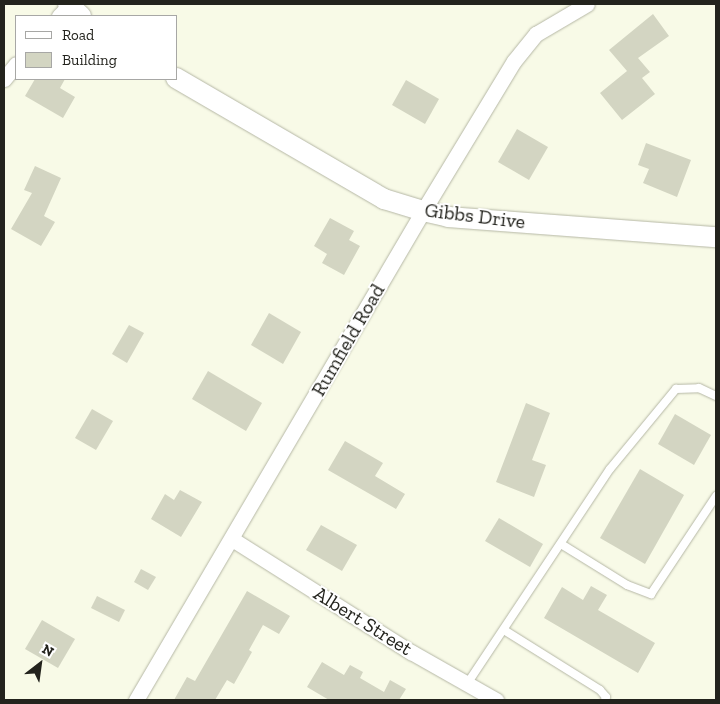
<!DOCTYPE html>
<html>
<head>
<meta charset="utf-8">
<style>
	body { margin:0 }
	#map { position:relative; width:720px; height:704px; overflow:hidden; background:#f8fae7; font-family:"Zilla Slab",serif }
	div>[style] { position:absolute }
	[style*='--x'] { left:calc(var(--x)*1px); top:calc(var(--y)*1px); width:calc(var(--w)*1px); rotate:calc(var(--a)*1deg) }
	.building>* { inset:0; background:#d3d5c2 }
	.roads { filter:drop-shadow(0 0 1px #b5b7a5) drop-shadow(0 0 1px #b5b7a5) }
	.lane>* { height:8px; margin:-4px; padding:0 4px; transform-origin:4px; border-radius:4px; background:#fff }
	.street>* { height:15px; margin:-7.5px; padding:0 7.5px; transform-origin:7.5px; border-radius:7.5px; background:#fff }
	.secondary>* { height:20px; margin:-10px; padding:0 10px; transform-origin:10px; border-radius:10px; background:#fff }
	span { translate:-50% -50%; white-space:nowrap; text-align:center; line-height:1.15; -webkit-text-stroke:4px #fff; paint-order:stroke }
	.street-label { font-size:20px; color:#23231d }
	.frame { position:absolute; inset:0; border:5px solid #23231d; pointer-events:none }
	.legend { position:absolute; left:15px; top:15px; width:162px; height:65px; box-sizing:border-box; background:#fff; border:1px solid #a7a7a5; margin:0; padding:6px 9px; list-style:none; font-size:15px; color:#23231d }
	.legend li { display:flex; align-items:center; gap:10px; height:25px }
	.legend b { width:25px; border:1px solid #a7a7a5 }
	.north { position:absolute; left:15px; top:639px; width:50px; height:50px; -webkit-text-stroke:4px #fff; paint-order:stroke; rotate:30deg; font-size:14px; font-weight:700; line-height:20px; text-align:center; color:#23231d }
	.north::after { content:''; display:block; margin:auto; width:18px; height:22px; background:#23231d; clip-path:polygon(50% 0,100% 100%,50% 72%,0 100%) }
</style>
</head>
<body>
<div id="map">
	<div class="building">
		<div style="clip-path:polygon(653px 14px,669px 36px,638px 58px,650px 72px,642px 78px,655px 94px,622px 120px,600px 93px,627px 71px,609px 50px)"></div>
		<div style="clip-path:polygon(35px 79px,65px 79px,60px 88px,75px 97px,63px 118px,25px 96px)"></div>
		<div style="clip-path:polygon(406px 80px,439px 99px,425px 124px,392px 105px)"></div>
		<div style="clip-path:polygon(517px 129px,548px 147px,529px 180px,498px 162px)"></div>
		<div style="clip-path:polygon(646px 143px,691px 160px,677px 197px,643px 183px,649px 169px,638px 165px)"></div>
		<div style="clip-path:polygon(35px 166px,61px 178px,44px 216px,55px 222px,41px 246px,11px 229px,32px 193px,24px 190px)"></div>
		<div style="clip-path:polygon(330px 218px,354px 231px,349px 240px,360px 246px,344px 275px,322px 263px,327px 254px,314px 246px)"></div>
		<div style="clip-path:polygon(269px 313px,301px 332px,283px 364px,251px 345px)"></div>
		<div style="clip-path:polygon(129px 325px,144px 333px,127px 363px,112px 354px)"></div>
		<div style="clip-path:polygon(208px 371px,262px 403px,246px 431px,192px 399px)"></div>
		<div style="clip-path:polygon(526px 403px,550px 413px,532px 460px,546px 465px,534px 497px,496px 482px)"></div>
		<div style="clip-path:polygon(92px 409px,113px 421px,96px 450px,75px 438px)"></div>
		<div style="clip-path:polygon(675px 414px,711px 435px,694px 465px,658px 444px)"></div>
		<div style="clip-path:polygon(345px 441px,383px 463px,375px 476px,405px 494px,396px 509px,328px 470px)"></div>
		<div style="clip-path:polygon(640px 469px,684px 495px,645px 564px,600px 538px)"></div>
		<div style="clip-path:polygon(180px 490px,202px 502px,181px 537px,151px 519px,165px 494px,174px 500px)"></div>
		<div style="clip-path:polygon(499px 518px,543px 544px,530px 567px,485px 541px)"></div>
		<div style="clip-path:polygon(321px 525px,357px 545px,342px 571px,306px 550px)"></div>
		<div style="clip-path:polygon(141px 569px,156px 577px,148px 590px,134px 582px)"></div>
		<div style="clip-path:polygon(591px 586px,607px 595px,598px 610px,655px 643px,638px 673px,544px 618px,562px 587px,583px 600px)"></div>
		<div style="clip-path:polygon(247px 591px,290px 616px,279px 634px,263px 625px,249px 650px,252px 652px,234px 684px,227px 680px,215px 700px,174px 700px,187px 677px,195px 681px)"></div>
		<div style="clip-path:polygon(97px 596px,125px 610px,119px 622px,91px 608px)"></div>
		<div style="clip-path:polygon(42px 620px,75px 639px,58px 668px,25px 649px)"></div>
		<div style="clip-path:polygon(322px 662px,344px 675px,350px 665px,363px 672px,360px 678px,384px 692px,390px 680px,406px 689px,399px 700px,329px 700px,307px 687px)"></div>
	</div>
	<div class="roads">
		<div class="lane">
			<div style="--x:561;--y:544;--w:78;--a:31.8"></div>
			<div style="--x:627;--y:585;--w:26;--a:21"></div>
			<div style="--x:651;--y:594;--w:118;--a:-56.4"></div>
			<div style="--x:504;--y:630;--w:113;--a:32"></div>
			<div style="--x:600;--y:690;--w:9;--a:49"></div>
			<div style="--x:606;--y:697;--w:3;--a:108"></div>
			<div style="--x:467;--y:684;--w:258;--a:-56.4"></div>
			<div style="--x:610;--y:469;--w:104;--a:-50.5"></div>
			<div style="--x:676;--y:389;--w:23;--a:-2"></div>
			<div style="--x:699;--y:388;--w:19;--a:25"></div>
		</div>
		<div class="street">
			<div style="--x:59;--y:16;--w:17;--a:-45"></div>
			<div style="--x:4;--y:79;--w:19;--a:-51"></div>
			<div style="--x:232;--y:539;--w:212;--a:32.3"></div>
			<div style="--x:411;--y:652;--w:98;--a:29.5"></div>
			<div style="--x:136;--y:700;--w:567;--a:-59.59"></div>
			<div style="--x:423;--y:211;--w:175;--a:-58.8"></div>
			<div style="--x:514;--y:61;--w:35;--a:-51"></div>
			<div style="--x:536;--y:34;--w:59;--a:-30.5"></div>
		</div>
		<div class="secondary">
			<div style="--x:68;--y:4;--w:18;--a:43"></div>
			<div style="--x:176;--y:78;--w:241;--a:30.2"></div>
			<div style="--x:384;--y:199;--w:41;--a:17.1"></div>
			<div style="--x:423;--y:211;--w:26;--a:13"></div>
			<div style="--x:448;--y:217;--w:269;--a:4.3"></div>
		</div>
	</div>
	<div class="street-label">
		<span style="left:475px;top:216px;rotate:7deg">Gibbs Drive</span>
		<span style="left:348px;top:340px;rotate:-60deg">Rumfield Road</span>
		<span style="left:363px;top:621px;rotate:32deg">Albert Street</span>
	</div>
	<div class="frame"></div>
	<ul class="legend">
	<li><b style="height:6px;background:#fff"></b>Road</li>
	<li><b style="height:14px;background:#d3d5c2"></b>Building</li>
	</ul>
	<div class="north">N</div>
</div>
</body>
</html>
